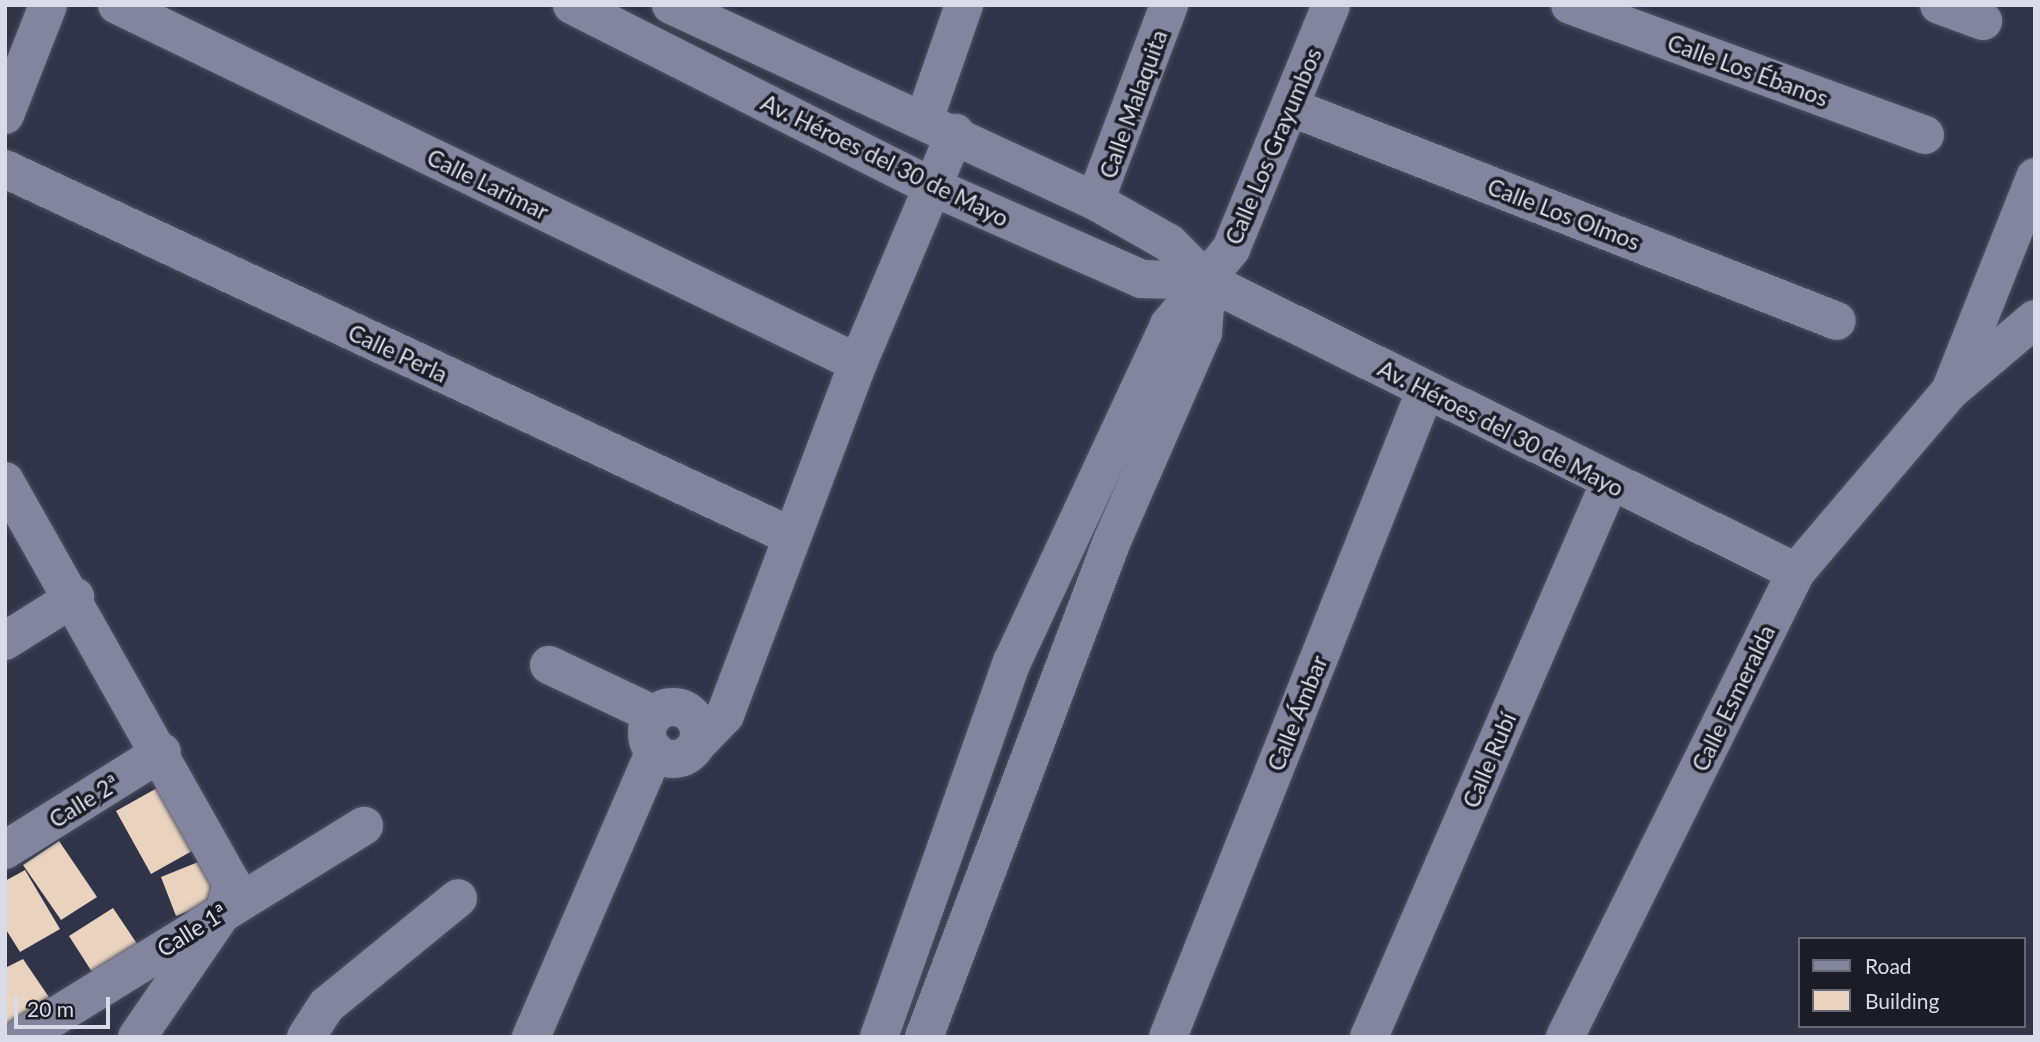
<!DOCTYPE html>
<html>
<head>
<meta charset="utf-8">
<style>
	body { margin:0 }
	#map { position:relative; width:2040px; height:1042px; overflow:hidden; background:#313448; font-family:Lato,sans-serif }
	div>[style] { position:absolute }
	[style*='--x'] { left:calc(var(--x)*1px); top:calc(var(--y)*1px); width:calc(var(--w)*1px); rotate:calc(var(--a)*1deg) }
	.building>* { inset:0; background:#e9d3bf }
	.roads { filter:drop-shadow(0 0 2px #4f5162) drop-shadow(0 0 2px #4f5162) }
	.minor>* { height:38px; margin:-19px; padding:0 19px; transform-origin:19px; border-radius:19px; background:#82859d }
	.minor>.ring { margin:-19px; padding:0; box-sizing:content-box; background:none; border:38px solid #82859d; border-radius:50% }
	span { translate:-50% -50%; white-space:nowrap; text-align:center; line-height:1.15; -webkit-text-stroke:7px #1b1c26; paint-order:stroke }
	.street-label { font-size:23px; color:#d9dbe8 }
	.frame { position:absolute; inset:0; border:7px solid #d9dbe8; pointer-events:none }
	.legend { position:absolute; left:1798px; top:937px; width:228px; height:91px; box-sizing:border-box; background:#1b1c26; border:2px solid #676874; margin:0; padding:9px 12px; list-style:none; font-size:21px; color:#d9dbe8 }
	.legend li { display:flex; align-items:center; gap:14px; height:35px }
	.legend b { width:35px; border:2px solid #676874 }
	.scale { position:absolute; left:14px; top:997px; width:96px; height:32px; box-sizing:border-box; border:4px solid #d9dbe8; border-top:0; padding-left:9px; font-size:21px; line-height:24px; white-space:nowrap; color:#d9dbe8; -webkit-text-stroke:5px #1b1c26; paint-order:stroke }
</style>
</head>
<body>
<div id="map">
	<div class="building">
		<div style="clip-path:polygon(166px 783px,201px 846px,151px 874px,116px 811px)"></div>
		<div style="clip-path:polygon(59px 841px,97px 897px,61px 920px,23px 865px)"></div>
		<div style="clip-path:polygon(213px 856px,228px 896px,176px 916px,161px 877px)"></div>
		<div style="clip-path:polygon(25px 870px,60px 929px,20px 952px,5px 928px,5px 881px)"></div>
		<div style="clip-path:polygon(113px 908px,146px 957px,101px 986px,69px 936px)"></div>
		<div style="clip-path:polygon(23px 959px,55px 1006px,5px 1028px,5px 968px)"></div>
	</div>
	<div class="roads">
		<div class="minor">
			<div style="--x:117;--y:5;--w:823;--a:25.79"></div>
			<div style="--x:572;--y:5;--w:404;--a:26.8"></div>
			<div style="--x:933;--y:187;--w:228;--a:23.8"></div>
			<div style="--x:1142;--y:279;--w:65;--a:1.8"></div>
			<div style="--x:671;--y:5;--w:467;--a:24.8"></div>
			<div style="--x:1095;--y:201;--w:85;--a:29.6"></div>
			<div style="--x:1169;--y:243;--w:54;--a:45"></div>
			<div style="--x:1207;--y:281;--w:657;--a:26.29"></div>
			<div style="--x:1570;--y:5;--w:378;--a:20.1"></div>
			<div style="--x:1939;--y:5;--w:47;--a:20"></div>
			<div style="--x:1290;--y:107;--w:587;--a:21.37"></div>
			<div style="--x:5;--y:115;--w:118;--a:-68.6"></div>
			<div style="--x:924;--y:120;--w:122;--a:-70.8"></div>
			<div style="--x:5;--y:169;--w:867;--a:25.03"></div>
			<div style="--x:1095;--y:201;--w:210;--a:-69.3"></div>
			<div style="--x:1952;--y:386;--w:225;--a:-68.3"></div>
			<div style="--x:5;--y:481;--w:463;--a:60.6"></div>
			<div style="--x:232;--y:884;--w:26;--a:106"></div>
			<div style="--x:225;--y:909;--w:155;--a:124.5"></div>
			<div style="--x:5;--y:641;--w:83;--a:-32.2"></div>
			<div style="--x:549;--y:665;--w:117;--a:25.3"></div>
			<div class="ring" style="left:647px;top:707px;width:14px;height:14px"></div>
			<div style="--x:698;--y:743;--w:39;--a:-46"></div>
			<div style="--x:725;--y:715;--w:376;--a:-69.3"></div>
			<div style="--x:858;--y:363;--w:250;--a:-67.1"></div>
			<div style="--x:5;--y:850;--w:185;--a:-32"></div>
			<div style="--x:22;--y:1037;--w:402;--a:-31.7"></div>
			<div style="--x:306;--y:1037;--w:38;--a:-57"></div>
			<div style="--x:327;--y:1005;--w:169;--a:-39.2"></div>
			<div style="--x:531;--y:1037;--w:312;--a:-66.6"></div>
			<div style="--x:879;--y:1037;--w:398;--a:-70.5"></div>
			<div style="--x:1012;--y:662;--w:372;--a:-65"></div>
			<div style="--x:1169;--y:325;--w:98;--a:-50.8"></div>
			<div style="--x:1231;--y:249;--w:264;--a:-67.7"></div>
			<div style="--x:924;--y:1037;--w:530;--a:-69.24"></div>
			<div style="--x:1112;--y:541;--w:227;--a:-66.4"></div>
			<div style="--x:1203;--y:333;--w:52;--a:-85.6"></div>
			<div style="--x:1168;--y:1037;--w:697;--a:-68.29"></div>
			<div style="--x:1369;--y:1037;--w:603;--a:-66.54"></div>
			<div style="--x:1565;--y:1037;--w:519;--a:-63.58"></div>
			<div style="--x:1796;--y:572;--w:238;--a:-49.6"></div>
			<div style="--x:1950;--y:391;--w:111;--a:-40.3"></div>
		</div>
	</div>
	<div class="street-label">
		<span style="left:1748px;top:70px;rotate:20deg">Calle Los Ébanos</span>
		<span style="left:1133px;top:104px;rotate:-70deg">Calle Malaquita</span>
		<span style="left:1273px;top:146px;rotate:-67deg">Calle Los Grayumbos</span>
		<span style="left:885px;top:160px;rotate:26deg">Av. Héroes del 30 de Mayo</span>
		<span style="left:488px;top:184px;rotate:26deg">Calle Larimar</span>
		<span style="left:1564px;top:214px;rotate:21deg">Calle Los Olmos</span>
		<span style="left:398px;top:353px;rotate:25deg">Calle Perla</span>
		<span style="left:1501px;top:428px;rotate:27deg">Av. Héroes del 30 de Mayo</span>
		<span style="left:1733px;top:698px;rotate:-64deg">Calle Esmeralda</span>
		<span style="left:1297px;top:713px;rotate:-68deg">Calle Ámbar</span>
		<span style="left:1489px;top:760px;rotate:-67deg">Calle Rubí</span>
		<span style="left:84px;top:801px;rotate:-32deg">Calle 2ª</span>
		<span style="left:192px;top:930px;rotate:-32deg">Calle 1ª</span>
	</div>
	<div class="frame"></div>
	<ul class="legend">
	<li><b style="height:9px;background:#82859d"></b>Road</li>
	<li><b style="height:19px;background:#e9d3bf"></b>Building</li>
	</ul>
	<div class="scale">20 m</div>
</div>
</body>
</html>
